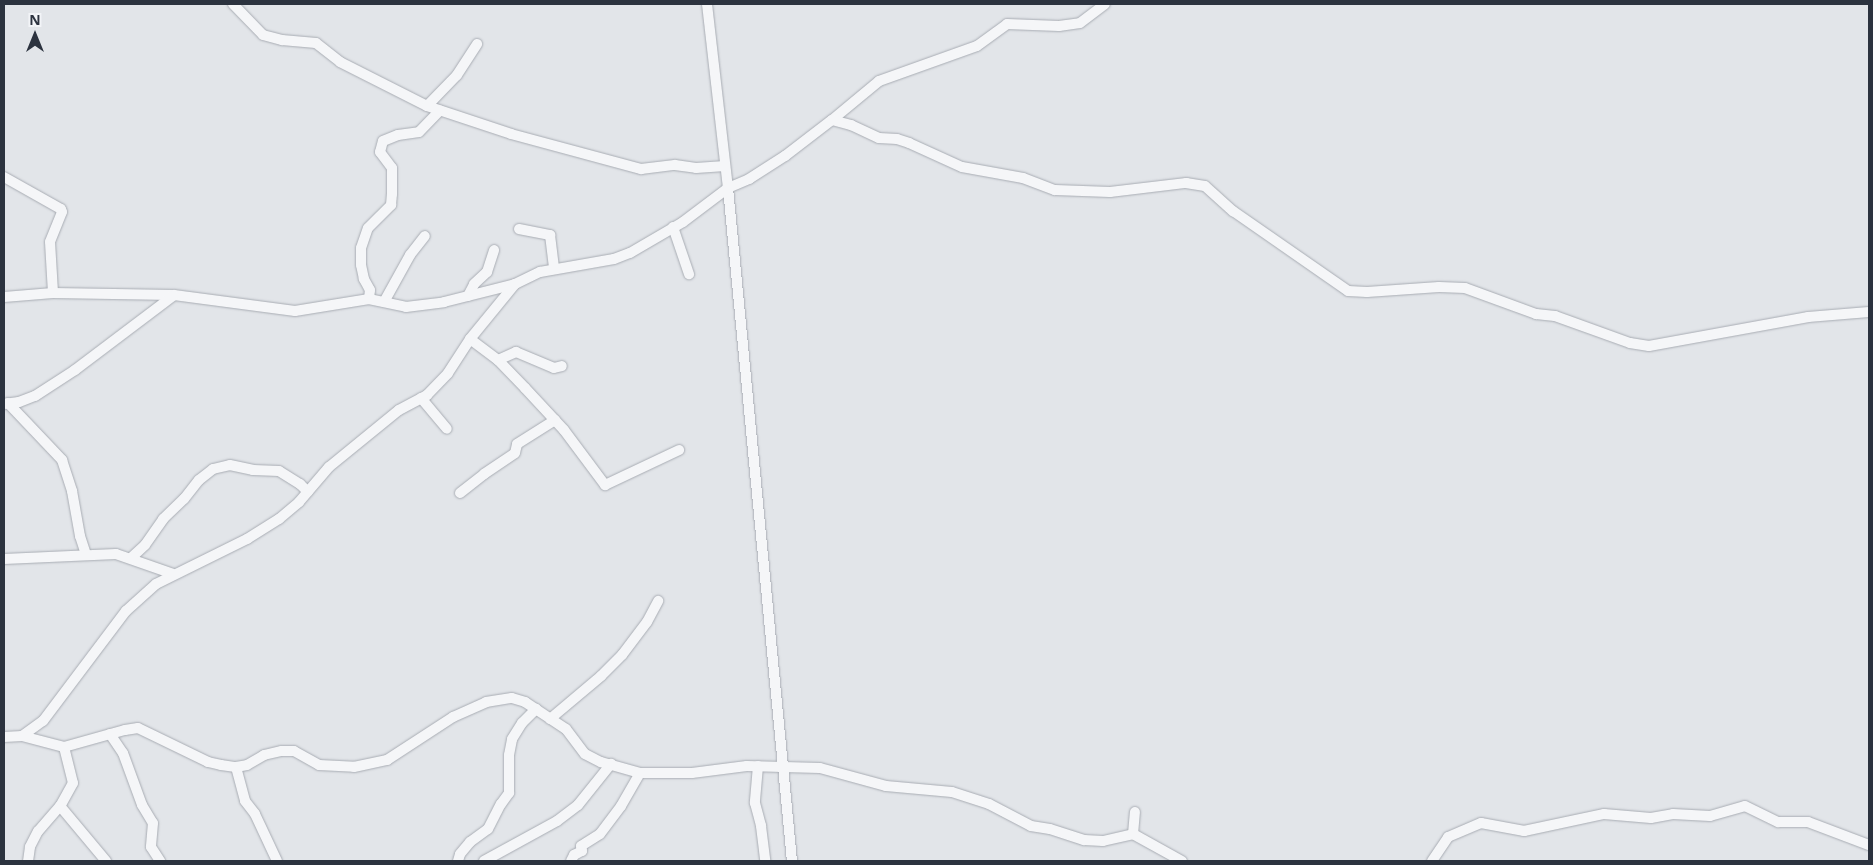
<!DOCTYPE html>
<html>
<head>
<meta charset="utf-8">
<style>
	body { margin:0 }
	#map { position:relative; width:1873px; height:865px; overflow:hidden; background:#e2e5e9; font-family:"Noto Sans",sans-serif }
	div>[style] { position:absolute }
	[style*='--x'] { left:calc(var(--x)*1px); top:calc(var(--y)*1px); width:calc(var(--w)*1px); rotate:calc(var(--a)*1deg) }
	.roads { filter:drop-shadow(0 0 1px #a8acb3) drop-shadow(0 0 1px #a8acb3) }
	.minor>* { height:10px; margin:-5px; padding:0 5px; transform-origin:5px; border-radius:5px; background:#f5f6f8 }
	span { translate:-50% -50%; white-space:nowrap; text-align:center; line-height:1.15; -webkit-text-stroke:4.5px #f2f4f7; paint-order:stroke }
	.frame { position:absolute; inset:0; border:5px solid #2c333f; pointer-events:none }
	.north { position:absolute; left:10px; top:10px; width:50px; height:50px; -webkit-text-stroke:4px #f2f4f7; paint-order:stroke; rotate:0deg; font-size:14px; font-weight:700; line-height:20px; text-align:center; color:#2c333f }
	.north::after { content:''; display:block; margin:auto; width:18px; height:22px; background:#2c333f; clip-path:polygon(50% 0,100% 100%,50% 72%,0 100%) }
</style>
</head>
<body>
<div id="map">
	<div class="roads">
		<div class="minor">
			<div style="--x:233;--y:4;--w:43;--a:45.9"></div>
			<div style="--x:263;--y:35;--w:20;--a:15"></div>
			<div style="--x:282;--y:40;--w:34;--a:5"></div>
			<div style="--x:316;--y:43;--w:31;--a:38"></div>
			<div style="--x:340;--y:62;--w:97;--a:26.8"></div>
			<div style="--x:427;--y:106;--w:89;--a:18.4"></div>
			<div style="--x:511;--y:134;--w:135;--a:15.1"></div>
			<div style="--x:641;--y:169;--w:34;--a:-7"></div>
			<div style="--x:675;--y:165;--w:21;--a:8"></div>
			<div style="--x:696;--y:168;--w:29;--a:-4"></div>
			<div style="--x:707;--y:4;--w:185;--a:83.5"></div>
			<div style="--x:728;--y:188;--w:676;--a:84.57"></div>
			<div style="--x:427;--y:106;--w:43;--a:-45.9"></div>
			<div style="--x:457;--y:75;--w:37;--a:-57"></div>
			<div style="--x:832;--y:120;--w:61;--a:-39.7"></div>
			<div style="--x:879;--y:81;--w:104;--a:-19.7"></div>
			<div style="--x:977;--y:46;--w:37;--a:-36"></div>
			<div style="--x:1007;--y:24;--w:52;--a:2.2"></div>
			<div style="--x:1059;--y:26;--w:21;--a:-8"></div>
			<div style="--x:1080;--y:23;--w:31;--a:-37"></div>
			<div style="--x:4;--y:177;--w:65;--a:29.3"></div>
			<div style="--x:61;--y:209;--w:3;--a:72"></div>
			<div style="--x:62;--y:212;--w:32;--a:112"></div>
			<div style="--x:50;--y:242;--w:51;--a:86.6"></div>
			<div style="--x:53;--y:293;--w:121;--a:0.9"></div>
			<div style="--x:174;--y:295;--w:122;--a:7.5"></div>
			<div style="--x:295;--y:311;--w:75;--a:-9.2"></div>
			<div style="--x:369;--y:299;--w:38;--a:12"></div>
			<div style="--x:406;--y:307;--w:38;--a:-7"></div>
			<div style="--x:444;--y:302;--w:73;--a:-14.2"></div>
			<div style="--x:673;--y:227;--w:50;--a:71.2"></div>
			<div style="--x:519;--y:229;--w:32;--a:11"></div>
			<div style="--x:550;--y:235;--w:34;--a:83"></div>
			<div style="--x:468;--y:296;--w:13;--a:-63"></div>
			<div style="--x:474;--y:284;--w:18;--a:-43"></div>
			<div style="--x:487;--y:272;--w:23;--a:-72"></div>
			<div style="--x:4;--y:297;--w:49;--a:-4.7"></div>
			<div style="--x:369;--y:299;--w:9;--a:-84"></div>
			<div style="--x:370;--y:290;--w:13;--a:-119"></div>
			<div style="--x:364;--y:279;--w:14;--a:-102"></div>
			<div style="--x:361;--y:265;--w:17;--a:-90"></div>
			<div style="--x:361;--y:248;--w:21;--a:-71"></div>
			<div style="--x:368;--y:228;--w:33;--a:-45"></div>
			<div style="--x:391;--y:205;--w:11;--a:-85"></div>
			<div style="--x:392;--y:194;--w:26;--a:-90"></div>
			<div style="--x:392;--y:168;--w:20;--a:-127"></div>
			<div style="--x:380;--y:152;--w:11;--a:-75"></div>
			<div style="--x:383;--y:141;--w:16;--a:-22"></div>
			<div style="--x:398;--y:135;--w:21;--a:-8"></div>
			<div style="--x:419;--y:132;--w:30;--a:-46"></div>
			<div style="--x:384;--y:302;--w:54;--a:-61"></div>
			<div style="--x:410;--y:255;--w:24;--a:-52"></div>
			<div style="--x:470;--y:339;--w:35;--a:37"></div>
			<div style="--x:498;--y:360;--w:39;--a:46"></div>
			<div style="--x:525;--y:388;--w:57;--a:47.1"></div>
			<div style="--x:564;--y:430;--w:69;--a:53.3"></div>
			<div style="--x:605;--y:485;--w:82;--a:-25.3"></div>
			<div style="--x:498;--y:360;--w:20;--a:-24"></div>
			<div style="--x:516;--y:352;--w:41;--a:22.8"></div>
			<div style="--x:554;--y:368;--w:8;--a:-14"></div>
			<div style="--x:421;--y:398;--w:40;--a:50"></div>
			<div style="--x:8;--y:403;--w:79;--a:46.5"></div>
			<div style="--x:62;--y:460;--w:33;--a:72"></div>
			<div style="--x:72;--y:491;--w:46;--a:79.9"></div>
			<div style="--x:80;--y:536;--w:20;--a:72"></div>
			<div style="--x:4;--y:404;--w:15;--a:-8"></div>
			<div style="--x:19;--y:402;--w:17;--a:-21"></div>
			<div style="--x:35;--y:396;--w:48;--a:-33"></div>
			<div style="--x:75;--y:370;--w:124;--a:-37.1"></div>
			<div style="--x:460;--y:493;--w:31;--a:-38"></div>
			<div style="--x:484;--y:474;--w:37;--a:-34"></div>
			<div style="--x:515;--y:453;--w:9;--a:-77"></div>
			<div style="--x:517;--y:444;--w:45;--a:-32.3"></div>
			<div style="--x:131;--y:558;--w:19;--a:-43"></div>
			<div style="--x:145;--y:545;--w:32;--a:-55"></div>
			<div style="--x:163;--y:519;--w:29;--a:-44"></div>
			<div style="--x:184;--y:499;--w:24;--a:-52"></div>
			<div style="--x:199;--y:480;--w:18;--a:-38"></div>
			<div style="--x:213;--y:469;--w:17;--a:-13"></div>
			<div style="--x:230;--y:465;--w:24;--a:12"></div>
			<div style="--x:253;--y:470;--w:26;--a:2"></div>
			<div style="--x:279;--y:471;--w:25;--a:32"></div>
			<div style="--x:300;--y:484;--w:11;--a:45"></div>
			<div style="--x:4;--y:559;--w:112;--a:-2.6"></div>
			<div style="--x:116;--y:554;--w:60;--a:19.3"></div>
			<div style="--x:550;--y:719;--w:67;--a:-40.1"></div>
			<div style="--x:601;--y:676;--w:30;--a:-45"></div>
			<div style="--x:622;--y:655;--w:41;--a:-52.9"></div>
			<div style="--x:647;--y:622;--w:24;--a:-62"></div>
			<div style="--x:110;--y:734;--w:23;--a:56"></div>
			<div style="--x:123;--y:753;--w:55;--a:69.9"></div>
			<div style="--x:142;--y:805;--w:21;--a:59"></div>
			<div style="--x:153;--y:823;--w:24;--a:95"></div>
			<div style="--x:151;--y:847;--w:17;--a:57"></div>
			<div style="--x:22;--y:736;--w:43;--a:14.7"></div>
			<div style="--x:64;--y:747;--w:37;--a:76"></div>
			<div style="--x:73;--y:783;--w:26;--a:119"></div>
			<div style="--x:60;--y:806;--w:33;--a:131"></div>
			<div style="--x:38;--y:831;--w:18;--a:117"></div>
			<div style="--x:30;--y:847;--w:14;--a:98"></div>
			<div style="--x:4;--y:737;--w:18;--a:-3"></div>
			<div style="--x:22;--y:736;--w:26;--a:-36"></div>
			<div style="--x:43;--y:721;--w:138;--a:-53"></div>
			<div style="--x:126;--y:611;--w:40;--a:-42"></div>
			<div style="--x:156;--y:584;--w:102;--a:-26.3"></div>
			<div style="--x:247;--y:539;--w:38;--a:-32"></div>
			<div style="--x:279;--y:519;--w:26;--a:-40"></div>
			<div style="--x:299;--y:502;--w:46;--a:-49.4"></div>
			<div style="--x:329;--y:467;--w:90;--a:-39.2"></div>
			<div style="--x:399;--y:410;--w:32;--a:-28"></div>
			<div style="--x:427;--y:395;--w:30;--a:-46"></div>
			<div style="--x:448;--y:373;--w:40;--a:-57.1"></div>
			<div style="--x:470;--y:339;--w:71;--a:-50.7"></div>
			<div style="--x:515;--y:284;--w:28;--a:-26"></div>
			<div style="--x:540;--y:272;--w:75;--a:-10"></div>
			<div style="--x:614;--y:259;--w:17;--a:-21"></div>
			<div style="--x:630;--y:253;--w:61;--a:-30.3"></div>
			<div style="--x:683;--y:222;--w:56;--a:-37.1"></div>
			<div style="--x:728;--y:188;--w:23;--a:-23"></div>
			<div style="--x:749;--y:179;--w:43;--a:-32.6"></div>
			<div style="--x:785;--y:156;--w:59;--a:-37.5"></div>
			<div style="--x:832;--y:120;--w:20;--a:15"></div>
			<div style="--x:851;--y:125;--w:31;--a:25"></div>
			<div style="--x:879;--y:138;--w:18;--a:3"></div>
			<div style="--x:897;--y:139;--w:13;--a:18"></div>
			<div style="--x:909;--y:143;--w:58;--a:24.4"></div>
			<div style="--x:962;--y:167;--w:62;--a:10.2"></div>
			<div style="--x:1023;--y:178;--w:34;--a:21"></div>
			<div style="--x:1055;--y:190;--w:55;--a:2.1"></div>
			<div style="--x:1110;--y:192;--w:77;--a:-6.8"></div>
			<div style="--x:1186;--y:183;--w:19;--a:9"></div>
			<div style="--x:1205;--y:186;--w:38;--a:42"></div>
			<div style="--x:1233;--y:211;--w:140;--a:34.8"></div>
			<div style="--x:1348;--y:291;--w:19;--a:3"></div>
			<div style="--x:1367;--y:292;--w:72;--a:-4"></div>
			<div style="--x:1439;--y:287;--w:26;--a:2"></div>
			<div style="--x:1465;--y:288;--w:76;--a:20.1"></div>
			<div style="--x:1536;--y:314;--w:19;--a:6"></div>
			<div style="--x:1555;--y:316;--w:80;--a:19.8"></div>
			<div style="--x:1630;--y:343;--w:19;--a:9"></div>
			<div style="--x:1649;--y:346;--w:162;--a:-10.3"></div>
			<div style="--x:1808;--y:317;--w:61;--a:-4.7"></div>
			<div style="--x:64;--y:747;--w:63;--a:-15.6"></div>
			<div style="--x:125;--y:730;--w:13;--a:-9"></div>
			<div style="--x:138;--y:728;--w:78;--a:25.9"></div>
			<div style="--x:208;--y:762;--w:13;--a:13"></div>
			<div style="--x:221;--y:765;--w:15;--a:8"></div>
			<div style="--x:236;--y:767;--w:11;--a:-10"></div>
			<div style="--x:247;--y:765;--w:20;--a:-30"></div>
			<div style="--x:264;--y:755;--w:18;--a:-13"></div>
			<div style="--x:282;--y:751;--w:12;--a:0"></div>
			<div style="--x:294;--y:751;--w:29;--a:29"></div>
			<div style="--x:319;--y:765;--w:35;--a:3"></div>
			<div style="--x:354;--y:767;--w:34;--a:-12"></div>
			<div style="--x:387;--y:760;--w:79;--a:-33.1"></div>
			<div style="--x:453;--y:717;--w:36;--a:-24"></div>
			<div style="--x:486;--y:702;--w:26;--a:-9"></div>
			<div style="--x:512;--y:698;--w:14;--a:17"></div>
			<div style="--x:525;--y:702;--w:49;--a:33.4"></div>
			<div style="--x:566;--y:729;--w:31;--a:53"></div>
			<div style="--x:585;--y:754;--w:18;--a:27"></div>
			<div style="--x:601;--y:762;--w:41;--a:15.8"></div>
			<div style="--x:640;--y:773;--w:52;--a:0"></div>
			<div style="--x:692;--y:773;--w:55;--a:-7.3"></div>
			<div style="--x:747;--y:766;--w:73;--a:1.6"></div>
			<div style="--x:820;--y:768;--w:68;--a:15.3"></div>
			<div style="--x:886;--y:786;--w:66;--a:5.2"></div>
			<div style="--x:952;--y:792;--w:39;--a:18"></div>
			<div style="--x:989;--y:804;--w:47;--a:27.6"></div>
			<div style="--x:1031;--y:826;--w:19;--a:9"></div>
			<div style="--x:1050;--y:829;--w:36;--a:18"></div>
			<div style="--x:1084;--y:840;--w:19;--a:3"></div>
			<div style="--x:1103;--y:841;--w:31;--a:-13"></div>
			<div style="--x:1133;--y:834;--w:22;--a:-85"></div>
			<div style="--x:758;--y:766;--w:37;--a:95"></div>
			<div style="--x:755;--y:803;--w:24;--a:75"></div>
			<div style="--x:761;--y:826;--w:35;--a:83"></div>
			<div style="--x:236;--y:767;--w:35;--a:75"></div>
			<div style="--x:245;--y:801;--w:16;--a:52"></div>
			<div style="--x:255;--y:814;--w:52;--a:64.9"></div>
			<div style="--x:60;--y:806;--w:72;--a:50.1"></div>
			<div style="--x:1133;--y:834;--w:56;--a:28.9"></div>
			<div style="--x:458;--y:861;--w:7;--a:-74"></div>
			<div style="--x:460;--y:854;--w:16;--a:-50"></div>
			<div style="--x:470;--y:842;--w:22;--a:-36"></div>
			<div style="--x:488;--y:829;--w:28;--a:-63"></div>
			<div style="--x:501;--y:804;--w:14;--a:-54"></div>
			<div style="--x:509;--y:793;--w:38;--a:-90"></div>
			<div style="--x:509;--y:755;--w:16;--a:-79"></div>
			<div style="--x:512;--y:739;--w:19;--a:-58"></div>
			<div style="--x:522;--y:723;--w:20;--a:-45"></div>
			<div style="--x:484;--y:861;--w:83;--a:-28.7"></div>
			<div style="--x:557;--y:821;--w:26;--a:-37"></div>
			<div style="--x:578;--y:805;--w:53;--a:-51.2"></div>
			<div style="--x:571;--y:861;--w:7;--a:-63"></div>
			<div style="--x:574;--y:855;--w:9;--a:-27"></div>
			<div style="--x:582;--y:851;--w:5;--a:-101"></div>
			<div style="--x:581;--y:846;--w:22;--a:-32"></div>
			<div style="--x:600;--y:834;--w:35;--a:-53"></div>
			<div style="--x:621;--y:806;--w:38;--a:-60"></div>
			<div style="--x:1432;--y:861;--w:29;--a:-56"></div>
			<div style="--x:1448;--y:837;--w:36;--a:-23"></div>
			<div style="--x:1481;--y:823;--w:44;--a:10.5"></div>
			<div style="--x:1524;--y:831;--w:82;--a:-12"></div>
			<div style="--x:1604;--y:814;--w:47;--a:4.9"></div>
			<div style="--x:1651;--y:818;--w:22;--a:-10"></div>
			<div style="--x:1673;--y:814;--w:37;--a:3"></div>
			<div style="--x:1710;--y:816;--w:36;--a:-16"></div>
			<div style="--x:1745;--y:806;--w:37;--a:26"></div>
			<div style="--x:1778;--y:822;--w:30;--a:0"></div>
			<div style="--x:1808;--y:822;--w:65;--a:20.7"></div>
		</div>
	</div>
	<div class="frame"></div>
	<div class="north">N</div>
</div>
</body>
</html>
